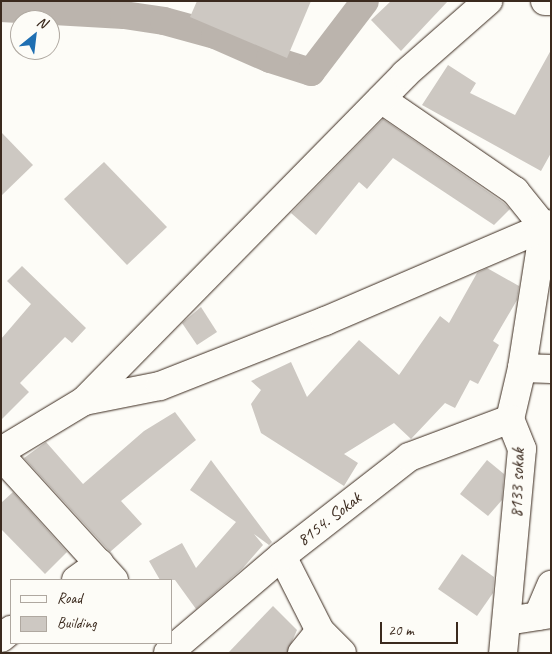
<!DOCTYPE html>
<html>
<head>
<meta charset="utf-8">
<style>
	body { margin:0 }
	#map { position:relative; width:552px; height:654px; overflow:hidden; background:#fdfcf7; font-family:Caveat,sans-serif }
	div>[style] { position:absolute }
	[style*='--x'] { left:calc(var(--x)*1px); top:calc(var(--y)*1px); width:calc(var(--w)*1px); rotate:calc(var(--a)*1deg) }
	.canal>* { height:28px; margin:-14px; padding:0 14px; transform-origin:14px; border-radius:14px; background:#bbb4ad }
	.building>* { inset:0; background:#cdc8c2 }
	.roads { filter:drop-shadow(0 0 1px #3b2a1e) drop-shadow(0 0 1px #3b2a1e) }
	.minor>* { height:28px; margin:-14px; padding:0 14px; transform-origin:14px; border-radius:14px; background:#fdfcf7 }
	span { translate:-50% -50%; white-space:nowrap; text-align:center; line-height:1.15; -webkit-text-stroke:4.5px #fdfcf7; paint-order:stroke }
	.street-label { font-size:18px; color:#3b2a1e }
	.frame { position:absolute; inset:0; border:2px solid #3b2a1e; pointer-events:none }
	.legend { position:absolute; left:10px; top:579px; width:162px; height:65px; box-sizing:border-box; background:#fdfcf7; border:1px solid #afa8a0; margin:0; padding:6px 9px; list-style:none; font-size:15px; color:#3b2a1e }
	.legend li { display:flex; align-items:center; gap:10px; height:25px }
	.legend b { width:25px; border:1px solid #afa8a0 }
	.north { position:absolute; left:10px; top:10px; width:50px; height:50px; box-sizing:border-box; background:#fdfcf7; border:1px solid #afa8a0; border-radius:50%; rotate:29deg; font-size:14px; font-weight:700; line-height:20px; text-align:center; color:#3b2a1e }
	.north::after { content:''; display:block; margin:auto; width:18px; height:22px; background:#1f6fb2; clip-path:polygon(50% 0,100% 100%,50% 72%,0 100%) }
	.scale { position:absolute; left:380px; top:622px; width:78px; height:22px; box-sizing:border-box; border:2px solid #3b2a1e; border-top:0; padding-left:6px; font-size:15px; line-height:18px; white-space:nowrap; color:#3b2a1e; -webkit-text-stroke:4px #fdfcf7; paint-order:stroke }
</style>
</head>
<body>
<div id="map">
	<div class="canal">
		<div style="--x:1;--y:8;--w:123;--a:3.3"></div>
		<div style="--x:124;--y:15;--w:40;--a:8.5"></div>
		<div style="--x:164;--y:21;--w:53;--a:15.4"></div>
		<div style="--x:215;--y:35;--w:60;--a:23.6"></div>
		<div style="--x:270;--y:59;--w:43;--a:17.6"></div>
		<div style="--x:311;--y:72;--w:89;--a:-52.7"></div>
	</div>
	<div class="building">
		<div style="clip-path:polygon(197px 1px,311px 1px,287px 58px,190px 17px)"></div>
		<div style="clip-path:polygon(391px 1px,448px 1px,401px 51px,371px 20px)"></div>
		<div style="clip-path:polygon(551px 50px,551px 153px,541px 171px,422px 105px,448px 65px,476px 83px,470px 93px,515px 115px)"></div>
		<div style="clip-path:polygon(383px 119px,504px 203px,510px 209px,494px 225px,393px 158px,367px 189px,359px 182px,316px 235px,291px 213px)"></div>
		<div style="clip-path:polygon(1px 132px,33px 165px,1px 196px)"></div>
		<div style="clip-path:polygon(104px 162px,167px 227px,127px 265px,64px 199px)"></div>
		<div style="clip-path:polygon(22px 266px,86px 328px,72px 343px,65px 337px,20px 383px,29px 392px,1px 420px,1px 339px,31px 304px,7px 281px)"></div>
		<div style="clip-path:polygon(487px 268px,519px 286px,517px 300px,493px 341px,499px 345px,478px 384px,470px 380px,455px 408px,445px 403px,411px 439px,394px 423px,344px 454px,358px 463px,344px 486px,261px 433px,251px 404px,261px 390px,251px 381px,291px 362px,307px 397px,359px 340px,399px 375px,440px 316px,449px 323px,477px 273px)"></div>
		<div style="clip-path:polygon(201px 307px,217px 332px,197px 345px,182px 323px)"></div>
		<div style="clip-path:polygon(175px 412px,196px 440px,121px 501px,142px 524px,110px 552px,24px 458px,46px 442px,83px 484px,144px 431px)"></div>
		<div style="clip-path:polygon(211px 460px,272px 542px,269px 545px,254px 534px,263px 545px,242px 569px,196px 609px,175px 580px,160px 580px,149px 561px,182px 543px,196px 568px,236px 522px,190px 490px)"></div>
		<div style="clip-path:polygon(487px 460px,504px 474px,502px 500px,488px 516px,460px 494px)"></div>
		<div style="clip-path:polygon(13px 492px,67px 552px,45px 574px,1px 529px,1px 503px)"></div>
		<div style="clip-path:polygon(462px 554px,494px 577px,493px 593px,477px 616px,438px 589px)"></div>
		<div style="clip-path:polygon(273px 606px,297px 630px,287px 653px,228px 653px)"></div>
	</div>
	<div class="roads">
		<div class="minor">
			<div style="--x:545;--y:1;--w:6;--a:0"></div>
			<div style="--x:381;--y:99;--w:163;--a:34.5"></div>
			<div style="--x:515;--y:191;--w:46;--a:51.1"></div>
			<div style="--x:544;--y:227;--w:143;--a:98.9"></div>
			<div style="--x:522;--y:368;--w:52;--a:103.2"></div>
			<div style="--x:510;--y:419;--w:32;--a:68"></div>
			<div style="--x:522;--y:449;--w:205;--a:95.3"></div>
			<div style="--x:522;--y:368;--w:29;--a:2"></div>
			<div style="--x:84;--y:401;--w:458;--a:-45.5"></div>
			<div style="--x:405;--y:74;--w:111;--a:-41.3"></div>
			<div style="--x:1;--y:451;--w:97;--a:-31.1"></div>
			<div style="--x:84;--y:401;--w:77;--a:-11.2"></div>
			<div style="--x:160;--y:386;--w:177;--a:-21.5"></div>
			<div style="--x:325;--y:321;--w:246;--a:-23.2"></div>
			<div style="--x:1;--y:456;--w:168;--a:47.7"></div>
			<div style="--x:282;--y:556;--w:84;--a:63.1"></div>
			<div style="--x:320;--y:631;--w:31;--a:45"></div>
			<div style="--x:76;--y:580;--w:29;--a:-36"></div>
			<div style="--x:538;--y:616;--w:34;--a:-67"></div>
			<div style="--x:507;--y:621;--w:45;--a:-9"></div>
			<div style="--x:1;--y:638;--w:13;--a:-39"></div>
			<div style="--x:168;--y:653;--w:150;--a:-40.4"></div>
			<div style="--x:282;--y:556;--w:161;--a:-37.9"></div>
			<div style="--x:409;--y:457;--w:108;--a:-20.6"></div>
			<div style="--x:302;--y:653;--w:28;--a:-51"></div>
		</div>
	</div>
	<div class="street-label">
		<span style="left:517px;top:483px;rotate:-88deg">8133 sokak</span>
		<span style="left:329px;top:519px;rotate:-38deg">8154. Sokak</span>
	</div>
	<div class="frame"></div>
	<ul class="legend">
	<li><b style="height:6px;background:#fdfcf7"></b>Road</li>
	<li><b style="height:14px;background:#cdc8c2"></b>Building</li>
	</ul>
	<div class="north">N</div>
	<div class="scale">20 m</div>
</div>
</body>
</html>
